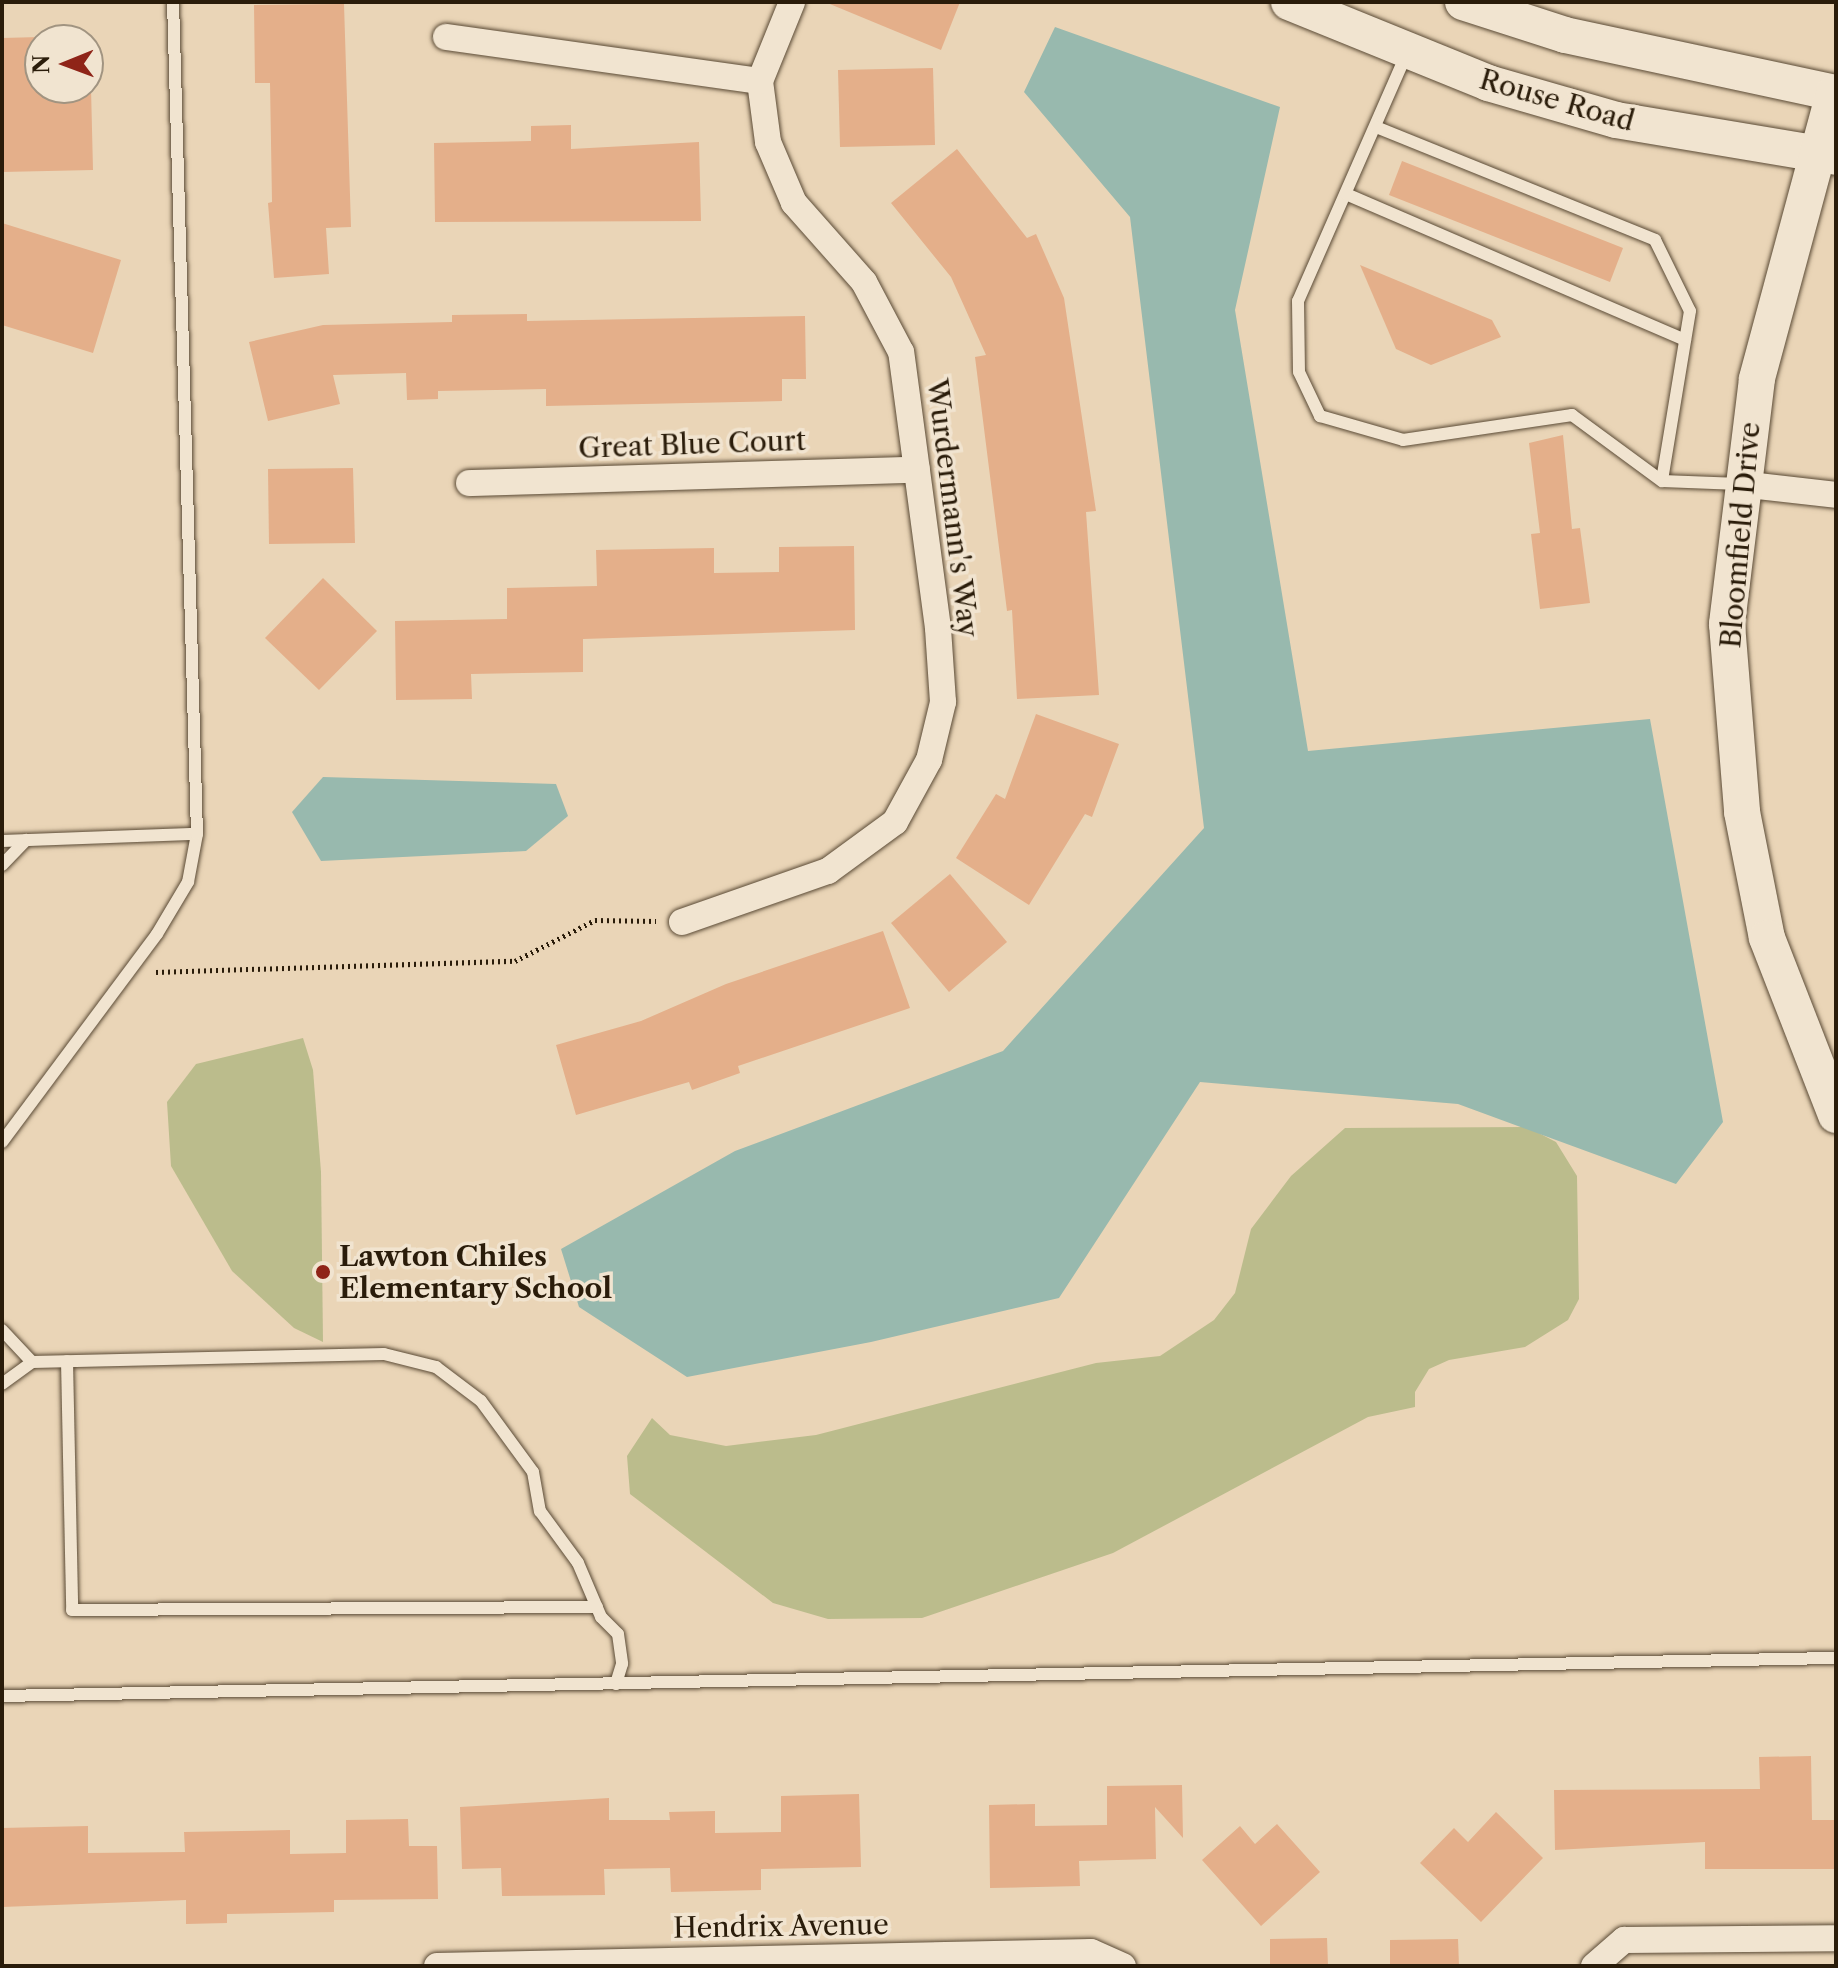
<!DOCTYPE html>
<html>
<head>
<meta charset="utf-8">
<style>
	body { margin:0 }
	#map { position:relative; width:1838px; height:1968px; overflow:hidden; background:#ead5b7; font-family:"Libre Caslon Text",serif }
	div>[style] { position:absolute }
	[style*='--x'] { left:calc(var(--x)*1px); top:calc(var(--y)*1px); width:calc(var(--w)*1px); rotate:calc(var(--a)*1deg) }
	.green>* { inset:0; background:#bbbc8c }
	.water>* { inset:0; background:#98b9ae }
	.building>* { inset:0; background:#e4af8a }
	.path>* { height:5px; margin-top:-2.5px; transform-origin:0; background:repeating-linear-gradient(90deg,#2a1c0a 0 2px,transparent 0 6px) }
	.roads { filter:drop-shadow(0 0 2px #5a4a35) drop-shadow(0 0 2px #5a4a35) }
	.lane>* { height:12px; margin:-6px; padding:0 6px; transform-origin:6px; border-radius:6px; background:#f1e4d0 }
	.street>* { height:26px; margin:-13px; padding:0 13px; transform-origin:13px; border-radius:13px; background:#f1e4d0 }
	.secondary>* { height:36px; margin:-18px; padding:0 18px; transform-origin:18px; border-radius:18px; background:#f1e4d0 }
	.dots>* { width:22px; height:22px; translate:-50% -50%; box-sizing:border-box; border:4px solid #f1e4d0; border-radius:50% }
	span { translate:-50% -50%; white-space:nowrap; text-align:center; line-height:1.15; -webkit-text-stroke:7px #f1e4d0; paint-order:stroke }
	.street-label { font-size:28px; color:#2a1c0a }
	.poi-label { font-size:28px; color:#2a1c0a; font-weight:700 }
	.left { translate:0 -50%; text-align:left }
	.frame { position:absolute; inset:0; border:4px solid #2a1c0a; pointer-events:none }
	.north { position:absolute; left:24px; top:24px; width:80px; height:80px; box-sizing:border-box; background:#f1e4d0; border:2px solid #a19481; border-radius:50%; rotate:269deg; font-size:22px; font-weight:700; line-height:32px; text-align:center; color:#2a1c0a }
	.north::after { content:''; display:block; margin:auto; width:28px; height:36px; background:#8f2418; clip-path:polygon(50% 0,100% 100%,50% 72%,0 100%) }
</style>
</head>
<body>
<div id="map">
	<div class="green">
		<div style="clip-path:polygon(303px 1038px,313px 1070px,321px 1172px,323px 1342px,294px 1328px,232px 1271px,171px 1166px,167px 1102px,196px 1064px)"></div>
		<div style="clip-path:polygon(1527px 1127px,1556px 1142px,1577px 1176px,1579px 1299px,1568px 1320px,1525px 1347px,1449px 1360px,1429px 1369px,1415px 1392px,1415px 1407px,1368px 1417px,1113px 1553px,922px 1618px,828px 1619px,773px 1603px,630px 1494px,627px 1456px,652px 1418px,670px 1435px,726px 1446px,816px 1435px,1096px 1363px,1160px 1356px,1214px 1320px,1235px 1293px,1251px 1229px,1291px 1176px,1345px 1128px)"></div>
	</div>
	<div class="water">
		<div style="clip-path:polygon(1055px 27px,1280px 107px,1235px 310px,1308px 751px,1650px 719px,1723px 1122px,1676px 1184px,1458px 1104px,1200px 1082px,1059px 1298px,871px 1342px,687px 1377px,579px 1307px,561px 1249px,735px 1151px,1003px 1051px,1204px 828px,1130px 217px,1024px 92px)"></div>
		<div style="clip-path:polygon(323px 777px,556px 784px,568px 816px,526px 851px,321px 861px,292px 812px)"></div>
	</div>
	<div class="building">
		<div style="clip-path:polygon(825px 2px,960px 2px,941px 50px)"></div>
		<div style="clip-path:polygon(344px 4px,351px 227px,326px 228px,329px 274px,274px 278px,268px 203px,272px 202px,270px 83px,255px 83px,254px 5px)"></div>
		<div style="clip-path:polygon(40px 37px,40px 88px,91px 88px,93px 170px,2px 172px,2px 38px)"></div>
		<div style="clip-path:polygon(933px 68px,935px 145px,840px 147px,838px 70px)"></div>
		<div style="clip-path:polygon(571px 125px,571px 149px,699px 142px,701px 221px,435px 222px,434px 143px,531px 141px,531px 126px)"></div>
		<div style="clip-path:polygon(957px 149px,1027px 238px,1036px 234px,1064px 298px,1096px 511px,1086px 512px,1099px 695px,1017px 699px,1012px 610px,1007px 611px,975px 357px,986px 355px,951px 277px,891px 203px)"></div>
		<div style="clip-path:polygon(1402px 161px,1623px 248px,1610px 282px,1389px 195px)"></div>
		<div style="clip-path:polygon(2px 223px,121px 260px,93px 353px,2px 325px)"></div>
		<div style="clip-path:polygon(1360px 265px,1492px 320px,1501px 337px,1431px 365px,1396px 349px)"></div>
		<div style="clip-path:polygon(527px 314px,527px 321px,805px 316px,806px 379px,782px 379px,782px 401px,546px 406px,546px 389px,438px 391px,438px 399px,407px 400px,406px 373px,333px 375px,340px 404px,268px 421px,249px 342px,323px 325px,452px 322px,452px 315px)"></div>
		<div style="clip-path:polygon(1563px 435px,1572px 529px,1580px 528px,1590px 603px,1540px 609px,1531px 534px,1540px 533px,1529px 443px)"></div>
		<div style="clip-path:polygon(353px 468px,355px 543px,269px 544px,268px 469px)"></div>
		<div style="clip-path:polygon(854px 546px,855px 630px,583px 639px,583px 672px,471px 674px,472px 699px,396px 700px,395px 621px,507px 619px,507px 588px,597px 586px,596px 550px,714px 548px,714px 573px,779px 572px,779px 547px)"></div>
		<div style="clip-path:polygon(323px 578px,377px 631px,319px 690px,265px 638px)"></div>
		<div style="clip-path:polygon(1036px 714px,1119px 744px,1092px 817px,1085px 814px,1029px 905px,956px 858px,996px 794px,1005px 799px)"></div>
		<div style="clip-path:polygon(950px 874px,1007px 942px,949px 992px,891px 923px)"></div>
		<div style="clip-path:polygon(883px 931px,910px 1008px,738px 1066px,740px 1073px,692px 1090px,689px 1082px,576px 1115px,556px 1045px,641px 1021px,726px 984px)"></div>
		<div style="clip-path:polygon(1811px 1756px,1812px 1820px,1836px 1820px,1836px 1869px,1705px 1869px,1705px 1842px,1555px 1850px,1554px 1790px,1760px 1789px,1759px 1757px)"></div>
		<div style="clip-path:polygon(1182px 1785px,1183px 1838px,1155px 1807px,1156px 1859px,1079px 1861px,1080px 1886px,990px 1888px,989px 1805px,1035px 1804px,1035px 1826px,1107px 1825px,1107px 1786px)"></div>
		<div style="clip-path:polygon(859px 1794px,861px 1867px,761px 1869px,761px 1890px,671px 1892px,670px 1868px,604px 1869px,605px 1895px,502px 1896px,501px 1868px,462px 1869px,460px 1807px,609px 1798px,609px 1820px,670px 1820px,669px 1812px,715px 1811px,715px 1833px,781px 1832px,781px 1796px)"></div>
		<div style="clip-path:polygon(1496px 1812px,1543px 1858px,1481px 1922px,1420px 1863px,1454px 1828px,1468px 1842px)"></div>
		<div style="clip-path:polygon(408px 1819px,409px 1846px,437px 1846px,438px 1899px,334px 1900px,334px 1912px,227px 1914px,227px 1923px,186px 1924px,186px 1900px,2px 1907px,2px 1828px,88px 1826px,88px 1853px,185px 1852px,184px 1832px,290px 1830px,290px 1854px,346px 1853px,346px 1820px)"></div>
		<div style="clip-path:polygon(1277px 1824px,1320px 1872px,1261px 1926px,1202px 1860px,1240px 1826px,1255px 1844px)"></div>
		<div style="clip-path:polygon(1327px 1938px,1328px 1966px,1270px 1966px,1270px 1939px)"></div>
		<div style="clip-path:polygon(1458px 1939px,1459px 1966px,1390px 1966px,1390px 1940px)"></div>
	</div>
	<div class="path">
		<div style="--x:156;--y:972;--w:359;--a:-1.8"></div>
		<div style="--x:515;--y:961;--w:90;--a:-27.1"></div>
		<div style="--x:595;--y:920;--w:61;--a:0.9"></div>
	</div>
	<div class="roads">
		<div class="lane">
			<div style="--x:1406;--y:55;--w:269;--a:113.7"></div>
			<div style="--x:1298;--y:301;--w:71;--a:89.2"></div>
			<div style="--x:1299;--y:372;--w:49;--a:64.5"></div>
			<div style="--x:1320;--y:416;--w:86;--a:16.1"></div>
			<div style="--x:1403;--y:440;--w:171;--a:-8.4"></div>
			<div style="--x:1572;--y:415;--w:112;--a:36.3"></div>
			<div style="--x:1662;--y:481;--w:78;--a:2.2"></div>
			<div style="--x:1376;--y:127;--w:301;--a:22"></div>
			<div style="--x:1655;--y:240;--w:79;--a:63.8"></div>
			<div style="--x:1690;--y:311;--w:172;--a:99.4"></div>
			<div style="--x:1346;--y:194;--w:369;--a:23.3"></div>
			<div style="--x:2;--y:841;--w:195;--a:-2.1"></div>
			<div style="--x:2;--y:865;--w:35;--a:-46"></div>
			<div style="--x:2;--y:1142;--w:259;--a:-53.3"></div>
			<div style="--x:157;--y:934;--w:61;--a:-59.2"></div>
			<div style="--x:188;--y:882;--w:49;--a:-79.4"></div>
			<div style="--x:197;--y:834;--w:832;--a:-91.65"></div>
			<div style="--x:2;--y:1330;--w:44;--a:46.8"></div>
			<div style="--x:67;--y:1361;--w:249;--a:88.8"></div>
			<div style="--x:72;--y:1610;--w:525;--a:-0.33"></div>
			<div style="--x:2;--y:1384;--w:37;--a:-36"></div>
			<div style="--x:32;--y:1362;--w:352;--a:-1.3"></div>
			<div style="--x:384;--y:1354;--w:54;--a:14"></div>
			<div style="--x:436;--y:1367;--w:56;--a:37.1"></div>
			<div style="--x:481;--y:1401;--w:88;--a:53.8"></div>
			<div style="--x:533;--y:1472;--w:40;--a:80"></div>
			<div style="--x:540;--y:1511;--w:64;--a:53.8"></div>
			<div style="--x:578;--y:1563;--w:59;--a:66.9"></div>
			<div style="--x:601;--y:1617;--w:24;--a:45"></div>
			<div style="--x:618;--y:1634;--w:30;--a:82"></div>
			<div style="--x:622;--y:1664;--w:21;--a:107"></div>
			<div style="--x:2;--y:1696;--w:1834;--a:-1.19"></div>
		</div>
		<div class="street">
			<div style="--x:446;--y:37;--w:317;--a:8"></div>
			<div style="--x:469;--y:483;--w:448;--a:-1.7"></div>
			<div style="--x:1740;--y:484;--w:97;--a:6.5"></div>
			<div style="--x:682;--y:922;--w:155;--a:-19.3"></div>
			<div style="--x:828;--y:871;--w:83;--a:-36.2"></div>
			<div style="--x:895;--y:822;--w:71;--a:-61.3"></div>
			<div style="--x:929;--y:760;--w:60;--a:-76.4"></div>
			<div style="--x:943;--y:702;--w:74;--a:-93.9"></div>
			<div style="--x:938;--y:628;--w:278;--a:-97.6"></div>
			<div style="--x:901;--y:352;--w:79;--a:-117.9"></div>
			<div style="--x:864;--y:282;--w:106;--a:-131.5"></div>
			<div style="--x:794;--y:203;--w:66;--a:-113.1"></div>
			<div style="--x:768;--y:142;--w:62;--a:-97.5"></div>
			<div style="--x:760;--y:81;--w:85;--a:-67.9"></div>
			<div style="--x:437;--y:1966;--w:654;--a:-1.23"></div>
			<div style="--x:1091;--y:1952;--w:35;--a:24"></div>
			<div style="--x:1594;--y:1966;--w:40;--a:-41"></div>
			<div style="--x:1624;--y:1940;--w:212;--a:-0.5"></div>
		</div>
		<div class="secondary">
			<div style="--x:1289;--y:2;--w:215;--a:22.1"></div>
			<div style="--x:1488;--y:83;--w:133;--a:16.1"></div>
			<div style="--x:1616;--y:120;--w:223;--a:9.5"></div>
			<div style="--x:1463;--y:2;--w:107;--a:17.9"></div>
			<div style="--x:1565;--y:35;--w:277;--a:12.1"></div>
			<div style="--x:1834;--y:93;--w:296;--a:105.1"></div>
			<div style="--x:1757;--y:379;--w:247;--a:97"></div>
			<div style="--x:1727;--y:624;--w:189;--a:85.4"></div>
			<div style="--x:1742;--y:812;--w:128;--a:78.8"></div>
			<div style="--x:1767;--y:938;--w:190;--a:68.7"></div>
		</div>
	</div>
	<div class="dots">
		<div style="left:323px;top:1272px;background:#8f2418"></div>
	</div>
	<div class="street-label">
		<span style="left:1557px;top:100px;rotate:16deg">Rouse Road</span>
		<span style="left:692px;top:444px;rotate:-2deg">Great Blue Court</span>
		<span style="left:953px;top:508px;rotate:83deg">Wurdermann's Way</span>
		<span style="left:1740px;top:535px;rotate:-85deg">Bloomfield Drive</span>
		<span style="left:781px;top:1926px;rotate:-1deg">Hendrix Avenue</span>
	</div>
	<div class="poi-label">
		<span class="left" style="left:339px;top:1272px">Lawton Chiles<br>Elementary School</span>
	</div>
	<div class="frame"></div>
	<div class="north">N</div>
</div>
</body>
</html>
